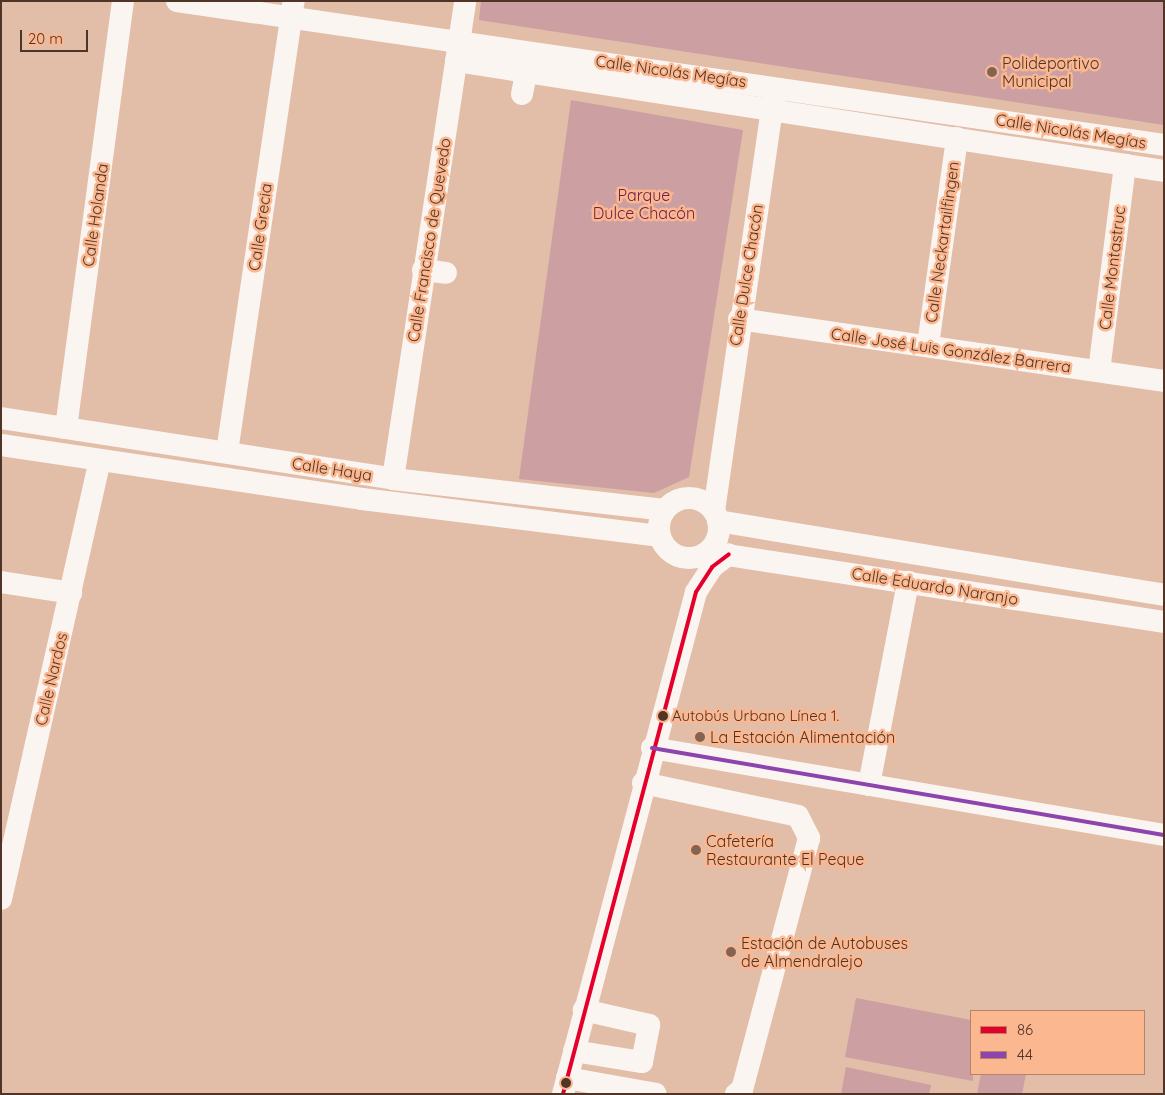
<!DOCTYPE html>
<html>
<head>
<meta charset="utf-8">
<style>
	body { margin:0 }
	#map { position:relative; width:1165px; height:1095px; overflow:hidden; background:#e2bda8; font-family:Quicksand,sans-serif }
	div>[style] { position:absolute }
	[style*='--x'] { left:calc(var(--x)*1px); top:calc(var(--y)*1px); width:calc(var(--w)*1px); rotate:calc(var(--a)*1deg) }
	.green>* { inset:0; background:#cc9fa2 }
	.minor>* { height:22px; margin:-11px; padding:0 11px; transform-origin:11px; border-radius:11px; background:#fbf5f2 }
	.minor>.ring { margin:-11px; padding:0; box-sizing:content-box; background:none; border:22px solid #fbf5f2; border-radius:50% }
	.bus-1>* { height:4px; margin:-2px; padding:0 2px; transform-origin:2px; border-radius:2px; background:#e4002b }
	.bus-2>* { height:4px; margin:-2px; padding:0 2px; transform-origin:2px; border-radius:2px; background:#8e44ad }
	.dots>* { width:14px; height:14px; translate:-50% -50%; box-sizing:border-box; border:2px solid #fbb790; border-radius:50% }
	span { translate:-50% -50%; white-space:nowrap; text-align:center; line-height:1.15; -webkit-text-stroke:5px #fbb790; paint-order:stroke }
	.bus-label { font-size:15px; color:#503425 }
	.left { translate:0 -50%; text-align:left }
	.poi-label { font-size:16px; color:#503425 }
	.street-label { font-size:16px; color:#503425 }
	.park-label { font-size:16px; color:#6e204a }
	.frame { position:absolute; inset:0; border:2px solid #503425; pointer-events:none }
	.legend { position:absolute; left:970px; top:1010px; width:175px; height:65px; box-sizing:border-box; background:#fbb790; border:1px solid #b78365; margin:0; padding:6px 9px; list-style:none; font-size:15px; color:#503425 }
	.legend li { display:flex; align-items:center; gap:10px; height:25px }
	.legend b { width:25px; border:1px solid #b78365 }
	.scale { position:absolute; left:20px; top:30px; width:68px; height:22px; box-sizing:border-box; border:2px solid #503425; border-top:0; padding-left:6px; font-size:15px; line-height:18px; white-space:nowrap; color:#503425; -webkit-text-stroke:4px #fbb790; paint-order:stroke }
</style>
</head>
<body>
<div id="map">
	<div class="green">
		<div style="clip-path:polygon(481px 1px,1164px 1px,1164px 125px,479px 20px)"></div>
		<div style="clip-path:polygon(571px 100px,743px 130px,689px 477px,654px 493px,519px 479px)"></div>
		<div style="clip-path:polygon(856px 998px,971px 1020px,973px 1081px,845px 1057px)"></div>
		<div style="clip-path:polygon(846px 1067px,931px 1085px,929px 1094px,841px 1094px)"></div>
		<div style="clip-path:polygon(981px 1074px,1026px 1074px,1022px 1094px,977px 1094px)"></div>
	</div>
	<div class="minor">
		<div style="--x:177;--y:1;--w:997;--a:8.3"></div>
		<div style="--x:456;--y:61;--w:716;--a:8.83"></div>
		<div style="--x:522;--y:94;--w:20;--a:-79"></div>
		<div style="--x:423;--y:270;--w:23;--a:7"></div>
		<div style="--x:739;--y:319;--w:429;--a:8.3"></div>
		<div style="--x:928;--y:345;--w:209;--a:-82"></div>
		<div style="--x:1099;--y:371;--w:208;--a:-82.8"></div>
		<div style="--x:1;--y:418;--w:397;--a:8.8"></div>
		<div style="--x:393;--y:479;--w:273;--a:6.5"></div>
		<div style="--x:66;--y:428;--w:431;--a:-82.4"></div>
		<div style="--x:1;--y:445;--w:365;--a:8.5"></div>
		<div style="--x:362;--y:499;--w:299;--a:7.1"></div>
		<div style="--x:227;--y:452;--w:456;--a:-81.6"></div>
		<div style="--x:393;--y:479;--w:483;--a:-81.4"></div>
		<div class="ring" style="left:659px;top:498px;width:38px;height:38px"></div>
		<div style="--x:714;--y:511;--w:421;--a:-81.8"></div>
		<div style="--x:718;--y:521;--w:452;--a:9.4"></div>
		<div style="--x:714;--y:553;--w:455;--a:8.7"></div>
		<div style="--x:1;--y:582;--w:71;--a:8.9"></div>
		<div style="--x:652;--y:748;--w:519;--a:9.64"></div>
		<div style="--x:643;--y:783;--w:158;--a:12"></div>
		<div style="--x:798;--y:816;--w:25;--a:63"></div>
		<div style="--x:809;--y:838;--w:260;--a:104.9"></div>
		<div style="--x:742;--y:1089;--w:8;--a:140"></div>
		<div style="--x:869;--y:785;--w:207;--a:-79.1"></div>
		<div style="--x:1;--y:899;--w:450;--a:-77.3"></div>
		<div style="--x:574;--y:1051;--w:69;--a:9.2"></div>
		<div style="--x:642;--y:1062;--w:38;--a:-79"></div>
		<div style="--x:649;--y:1025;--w:67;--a:-167"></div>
		<div style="--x:567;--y:1078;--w:90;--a:10.2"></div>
		<div style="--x:563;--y:1094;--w:519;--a:-75.16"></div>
		<div style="--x:696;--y:592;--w:30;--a:-57"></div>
		<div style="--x:712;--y:567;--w:21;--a:-37"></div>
	</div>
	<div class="bus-1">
		<div style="--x:563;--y:1094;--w:519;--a:-75.16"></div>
		<div style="--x:696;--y:592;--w:30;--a:-57"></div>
		<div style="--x:712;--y:567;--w:21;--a:-37"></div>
	</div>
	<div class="bus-2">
		<div style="--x:652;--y:748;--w:519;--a:9.64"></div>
	</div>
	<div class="dots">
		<div style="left:992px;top:72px;background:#836453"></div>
		<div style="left:663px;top:716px;background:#503425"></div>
		<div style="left:700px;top:737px;background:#836453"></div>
		<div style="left:696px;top:850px;background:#836453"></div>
		<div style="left:731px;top:952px;background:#836453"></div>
		<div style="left:566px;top:1083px;background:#503425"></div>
	</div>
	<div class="bus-label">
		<span class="left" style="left:672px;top:716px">Autobús Urbano Línea 1.</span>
	</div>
	<div class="poi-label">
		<span class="left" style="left:1002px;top:72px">Polideportivo<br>Municipal</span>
		<span class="left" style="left:710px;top:737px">La Estación Alimentación</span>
		<span class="left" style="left:706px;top:850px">Cafetería<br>Restaurante El Peque</span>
		<span class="left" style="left:741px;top:952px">Estación de Autobuses<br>de Almendralejo</span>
	</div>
	<div class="street-label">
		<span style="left:671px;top:71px;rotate:8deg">Calle Nicolás Megías</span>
		<span style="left:1071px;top:131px;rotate:9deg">Calle Nicolás Megías</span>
		<span style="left:95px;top:215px;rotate:-82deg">Calle Holanda</span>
		<span style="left:260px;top:227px;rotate:-82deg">Calle Grecia</span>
		<span style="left:429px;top:240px;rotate:-81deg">Calle Francisco de Quevedo</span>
		<span style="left:942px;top:242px;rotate:-82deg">Calle Neckartailfingen</span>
		<span style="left:1112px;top:268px;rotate:-83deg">Calle Montastruc</span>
		<span style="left:746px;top:275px;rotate:-81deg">Calle Dulce Chacón</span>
		<span style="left:951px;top:350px;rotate:8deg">Calle José Luis González Barrera</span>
		<span style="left:332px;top:469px;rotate:9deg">Calle Haya</span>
		<span style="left:935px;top:586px;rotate:9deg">Calle Eduardo Naranjo</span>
		<span style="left:51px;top:679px;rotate:-77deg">Calle Nardos</span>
	</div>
	<div class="park-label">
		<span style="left:644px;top:204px">Parque<br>Dulce Chacón</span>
	</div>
	<div class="frame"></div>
	<ul class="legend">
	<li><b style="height:6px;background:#e4002b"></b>86</li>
	<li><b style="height:6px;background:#8e44ad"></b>44</li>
	</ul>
	<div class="scale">20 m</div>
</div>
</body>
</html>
